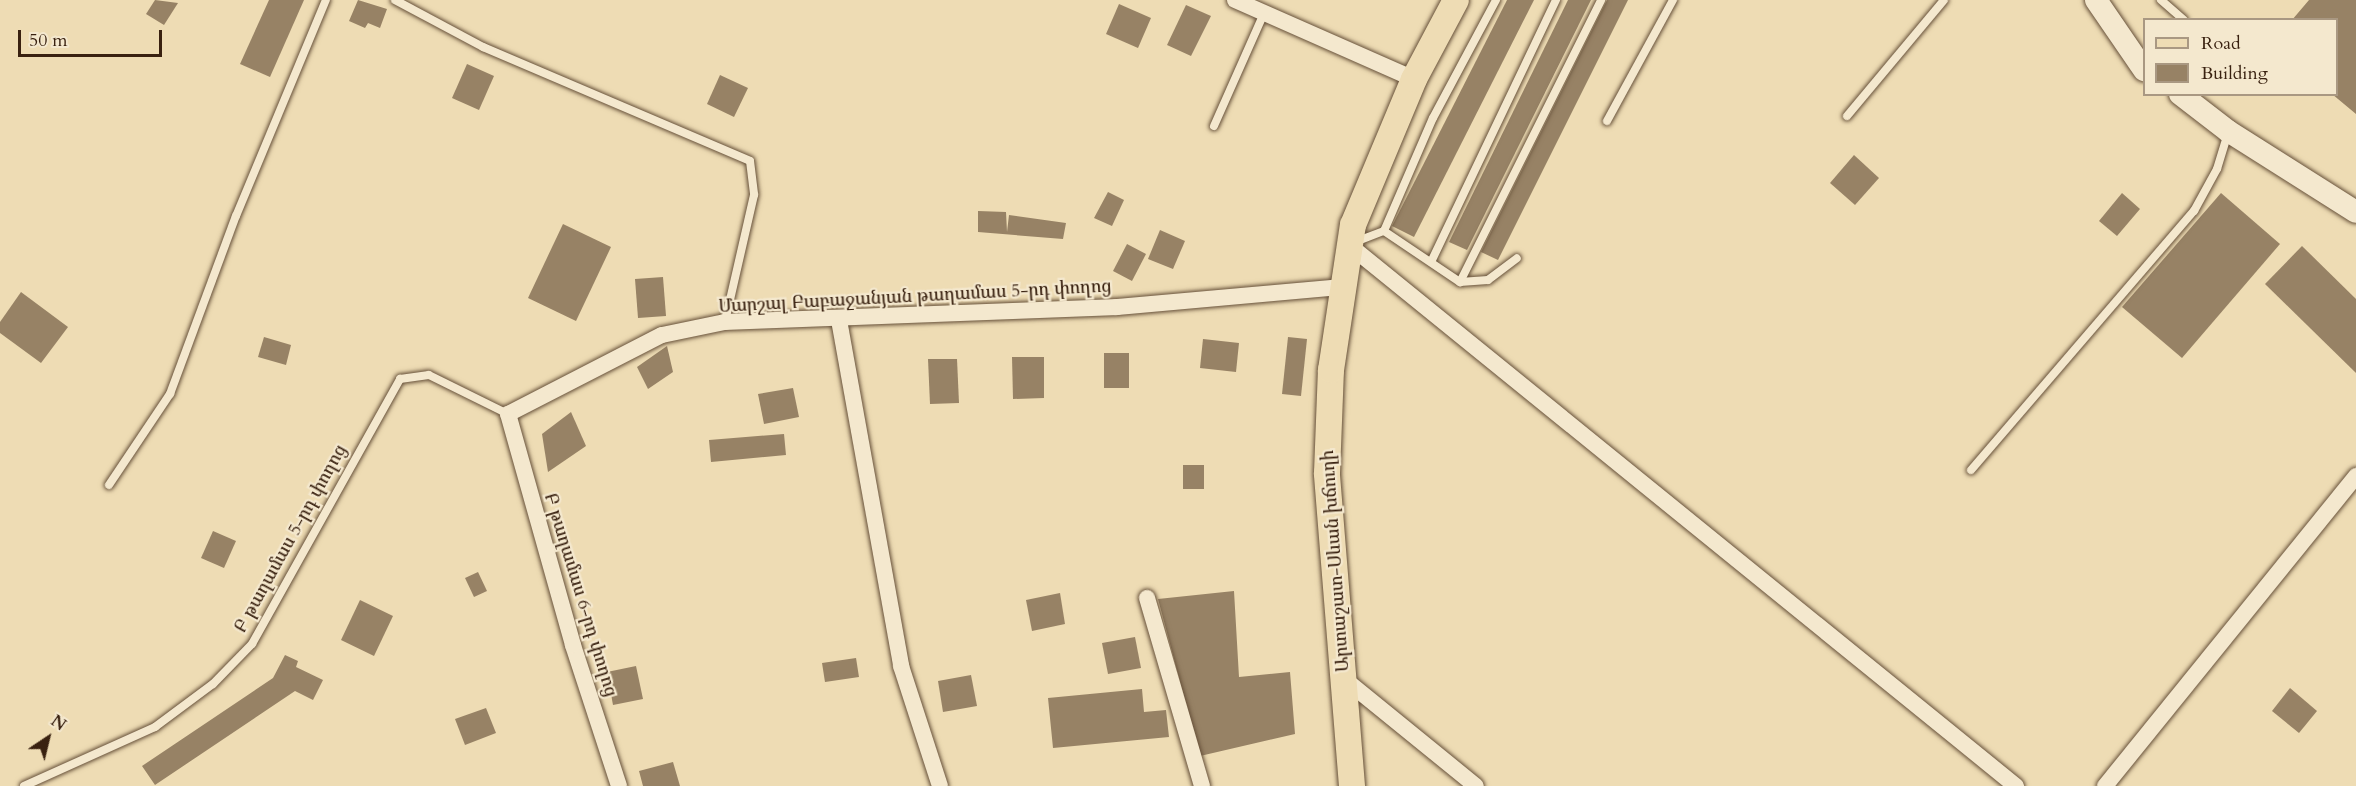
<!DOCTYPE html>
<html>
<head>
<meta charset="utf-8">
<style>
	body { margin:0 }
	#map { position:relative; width:2356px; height:786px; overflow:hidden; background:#eedcb4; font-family:Cardo,"Noto Serif Armenian",serif }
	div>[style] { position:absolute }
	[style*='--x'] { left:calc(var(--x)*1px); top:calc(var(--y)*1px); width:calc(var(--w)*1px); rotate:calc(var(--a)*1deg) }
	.building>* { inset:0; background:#978265 }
	.roads { filter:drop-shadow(0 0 2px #665039) drop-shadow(0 0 2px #665039) }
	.lane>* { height:8px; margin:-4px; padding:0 4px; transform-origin:4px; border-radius:4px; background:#f4e8ce }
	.street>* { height:16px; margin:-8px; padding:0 8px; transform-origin:8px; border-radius:8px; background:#f4e8ce }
	.secondary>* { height:22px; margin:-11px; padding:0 11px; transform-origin:11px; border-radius:11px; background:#f4e8ce }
	.primary>* { height:26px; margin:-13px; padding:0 13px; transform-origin:13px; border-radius:13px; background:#eedcb4 }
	span { translate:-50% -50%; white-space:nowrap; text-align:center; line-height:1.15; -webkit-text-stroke:4.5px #f4e8ce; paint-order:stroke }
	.street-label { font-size:18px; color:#392110 }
	.legend { position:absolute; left:2143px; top:18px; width:195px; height:78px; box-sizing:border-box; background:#f4e8ce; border:2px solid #a99882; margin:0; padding:8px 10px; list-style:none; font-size:18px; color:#392110 }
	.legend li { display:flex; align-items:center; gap:12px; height:30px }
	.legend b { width:30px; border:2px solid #a99882 }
	.north { position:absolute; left:18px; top:708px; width:60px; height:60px; -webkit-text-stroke:4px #f4e8ce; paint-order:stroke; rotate:35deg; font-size:16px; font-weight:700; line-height:24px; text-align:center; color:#392110 }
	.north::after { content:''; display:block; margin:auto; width:21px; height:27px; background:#392110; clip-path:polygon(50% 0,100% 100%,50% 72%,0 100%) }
	.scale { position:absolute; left:18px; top:30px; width:144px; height:27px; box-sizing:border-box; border:3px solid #392110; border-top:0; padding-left:8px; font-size:18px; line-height:21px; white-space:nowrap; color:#392110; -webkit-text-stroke:4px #f4e8ce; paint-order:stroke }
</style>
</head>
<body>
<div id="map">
	<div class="building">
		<div style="clip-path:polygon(155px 0,178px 3px,164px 25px,146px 14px)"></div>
		<div style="clip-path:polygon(269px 0,304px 0,270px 77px,240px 64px)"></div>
		<div style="clip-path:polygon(358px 0,387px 9px,380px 28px,368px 23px,365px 28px,349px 21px)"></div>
		<div style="clip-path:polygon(1507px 0,1534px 0,1414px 237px,1392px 226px)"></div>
		<div style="clip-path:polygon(1568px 0,1591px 0,1467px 250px,1449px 242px)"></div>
		<div style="clip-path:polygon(1607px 0,1628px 0,1498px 260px,1481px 252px)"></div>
		<div style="clip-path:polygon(2309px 0,2356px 0,2356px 114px,2332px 94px,2337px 94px,2337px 20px,2292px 20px)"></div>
		<div style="clip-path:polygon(1119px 4px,1151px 18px,1138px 48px,1106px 34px)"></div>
		<div style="clip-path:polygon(1186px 5px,1211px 16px,1191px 56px,1167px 45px)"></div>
		<div style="clip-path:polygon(467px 64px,494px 76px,479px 110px,452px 98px)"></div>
		<div style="clip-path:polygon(720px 75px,748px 88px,734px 117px,707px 104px)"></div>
		<div style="clip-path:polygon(1854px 155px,1879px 178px,1855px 205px,1830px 183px)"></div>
		<div style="clip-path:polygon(1108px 192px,1124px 200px,1112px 226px,1094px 218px)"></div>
		<div style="clip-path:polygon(2122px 193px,2140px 209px,2117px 236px,2099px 221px)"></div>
		<div style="clip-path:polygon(2221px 193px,2280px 244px,2182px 358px,2122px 307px)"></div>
		<div style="clip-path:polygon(978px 211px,1006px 212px,1007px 232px,1009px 215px,1066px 223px,1063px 239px,978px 232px)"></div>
		<div style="clip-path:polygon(563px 224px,611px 247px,576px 321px,528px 298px)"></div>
		<div style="clip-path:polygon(1160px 230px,1185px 241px,1173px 269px,1148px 259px)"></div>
		<div style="clip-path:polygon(1127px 244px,1146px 254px,1132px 281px,1113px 271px)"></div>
		<div style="clip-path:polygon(2302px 246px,2356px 299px,2356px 373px,2265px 284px)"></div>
		<div style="clip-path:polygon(663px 277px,666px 316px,638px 318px,635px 279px)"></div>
		<div style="clip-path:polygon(21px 292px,68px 327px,41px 363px,0 333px,0 322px)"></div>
		<div style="clip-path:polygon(264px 337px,291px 345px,286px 365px,258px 357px)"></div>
		<div style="clip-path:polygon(1288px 337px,1307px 339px,1301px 396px,1282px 394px)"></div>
		<div style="clip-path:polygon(1203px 339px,1239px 343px,1236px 372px,1200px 368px)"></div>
		<div style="clip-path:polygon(667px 346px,673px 372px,648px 389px,637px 367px)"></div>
		<div style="clip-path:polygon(1104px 353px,1129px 353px,1129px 388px,1104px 388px)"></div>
		<div style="clip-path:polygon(1012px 357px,1044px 357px,1044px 398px,1013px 399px)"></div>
		<div style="clip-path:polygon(928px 359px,957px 359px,959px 403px,930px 404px)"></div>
		<div style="clip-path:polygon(793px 388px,799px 417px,764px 424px,758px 394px)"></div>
		<div style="clip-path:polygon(571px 412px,586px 446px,548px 472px,542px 434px)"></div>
		<div style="clip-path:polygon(784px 434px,786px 455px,711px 462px,709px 440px)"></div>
		<div style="clip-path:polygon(1183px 465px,1204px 465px,1204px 489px,1183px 489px)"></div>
		<div style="clip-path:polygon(213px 531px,236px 541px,224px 568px,201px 558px)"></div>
		<div style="clip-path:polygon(478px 572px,487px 591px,474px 597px,465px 578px)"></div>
		<div style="clip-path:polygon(1234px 591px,1239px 677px,1290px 672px,1295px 734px,1200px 756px,1158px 599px)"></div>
		<div style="clip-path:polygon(1060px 593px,1065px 624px,1032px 631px,1026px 600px)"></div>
		<div style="clip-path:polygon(360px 600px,393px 616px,374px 656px,341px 640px)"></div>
		<div style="clip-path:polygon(1135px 637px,1141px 668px,1108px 674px,1102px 643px)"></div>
		<div style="clip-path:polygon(285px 655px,298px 661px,296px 667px,323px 680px,313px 700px,295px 691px,155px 785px,142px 766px,273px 678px)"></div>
		<div style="clip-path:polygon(856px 658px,859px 677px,825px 682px,822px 663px)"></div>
		<div style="clip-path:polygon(636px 666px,643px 699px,613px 705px,607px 672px)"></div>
		<div style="clip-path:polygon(971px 675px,977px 706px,943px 712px,938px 681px)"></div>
		<div style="clip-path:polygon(2290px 688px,2317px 711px,2299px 733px,2272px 711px)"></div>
		<div style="clip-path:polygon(1142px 689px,1144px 712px,1166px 710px,1169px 737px,1053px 748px,1048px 698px)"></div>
		<div style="clip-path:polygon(486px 708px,496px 733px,465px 745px,455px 719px)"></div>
		<div style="clip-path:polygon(673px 762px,680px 786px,643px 786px,639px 771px)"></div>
	</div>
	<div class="roads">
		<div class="lane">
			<div style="--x:395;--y:0;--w:100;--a:28.1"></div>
			<div style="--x:483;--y:47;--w:290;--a:23.1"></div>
			<div style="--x:750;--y:161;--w:34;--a:83"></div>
			<div style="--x:754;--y:195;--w:130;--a:102.9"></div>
			<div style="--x:2161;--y:0;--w:30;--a:41"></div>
			<div style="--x:1847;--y:116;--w:151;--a:-50.1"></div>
			<div style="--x:1607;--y:121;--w:138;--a:-61.4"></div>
			<div style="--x:1214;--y:126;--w:124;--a:-66.1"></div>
			<div style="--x:1384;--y:231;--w:123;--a:-66.6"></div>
			<div style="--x:1433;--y:118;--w:134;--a:-61.9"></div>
			<div style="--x:1355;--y:242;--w:31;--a:-21"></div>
			<div style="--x:1384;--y:231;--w:92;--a:33.9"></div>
			<div style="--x:1460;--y:282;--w:28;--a:-4"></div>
			<div style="--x:1488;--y:280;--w:36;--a:-37"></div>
			<div style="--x:1432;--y:260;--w:288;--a:-64.5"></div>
			<div style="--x:1460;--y:282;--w:315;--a:-63.4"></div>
			<div style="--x:1971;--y:470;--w:342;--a:-49.3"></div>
			<div style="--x:2194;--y:211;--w:48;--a:-61.3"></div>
			<div style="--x:2217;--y:169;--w:39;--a:-73"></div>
			<div style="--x:109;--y:485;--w:110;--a:-56.2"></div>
			<div style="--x:170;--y:394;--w:190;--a:-69.7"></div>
			<div style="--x:236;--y:216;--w:234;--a:-67.4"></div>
			<div style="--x:24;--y:786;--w:144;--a:-24.2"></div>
			<div style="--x:155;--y:727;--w:72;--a:-36.6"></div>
			<div style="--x:213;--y:684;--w:56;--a:-45.7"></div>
			<div style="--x:252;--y:644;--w:304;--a:-60.8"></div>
			<div style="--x:400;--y:379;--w:29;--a:-8"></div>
			<div style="--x:429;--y:375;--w:88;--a:26.3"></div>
		</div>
		<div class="street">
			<div style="--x:1235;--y:0;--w:196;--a:23.8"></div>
			<div style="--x:1349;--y:245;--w:859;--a:39.05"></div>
			<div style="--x:839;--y:320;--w:352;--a:79.8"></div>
			<div style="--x:901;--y:666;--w:126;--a:72"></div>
			<div style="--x:1147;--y:598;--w:196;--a:73.7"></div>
			<div style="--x:1343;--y:678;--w:171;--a:39.1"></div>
			<div style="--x:619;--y:786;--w:148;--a:-108.1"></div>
			<div style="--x:573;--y:645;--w:240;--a:-105.7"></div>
			<div style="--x:508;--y:414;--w:173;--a:-27.2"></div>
			<div style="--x:662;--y:335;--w:64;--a:-11.7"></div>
			<div style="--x:725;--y:322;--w:392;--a:-2.2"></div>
			<div style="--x:1117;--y:307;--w:227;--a:-5.1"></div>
			<div style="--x:2105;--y:786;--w:399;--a:-51"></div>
		</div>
		<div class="secondary">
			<div style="--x:2096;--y:0;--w:85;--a:55.6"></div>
			<div style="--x:2180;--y:94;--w:61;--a:37.6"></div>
			<div style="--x:2228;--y:131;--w:151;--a:32.3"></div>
		</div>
		<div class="primary">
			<div style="--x:1352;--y:786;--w:314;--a:-94.6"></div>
			<div style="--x:1327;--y:473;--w:103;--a:-87.8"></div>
			<div style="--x:1331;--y:370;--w:147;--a:-81.4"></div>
			<div style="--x:1353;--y:225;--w:158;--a:-67.3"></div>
			<div style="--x:1414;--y:79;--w:89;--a:-62"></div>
		</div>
	</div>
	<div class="street-label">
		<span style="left:915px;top:297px;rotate:-3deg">Մարշալ Բաբաջանյան թաղամաս 5-րդ փողոց</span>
		<span style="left:291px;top:539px;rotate:-61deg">Բ թաղամաս 5-րդ փողոց</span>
		<span style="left:1336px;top:561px;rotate:-94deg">Արտաշատ-Սևան խճուղի</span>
		<span style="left:580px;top:595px;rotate:73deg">Բ թաղամաս 6-րդ փողոց</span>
	</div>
	<ul class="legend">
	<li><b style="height:8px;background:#eedcb4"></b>Road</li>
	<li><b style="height:16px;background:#978265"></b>Building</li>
	</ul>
	<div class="north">N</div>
	<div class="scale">50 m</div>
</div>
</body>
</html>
